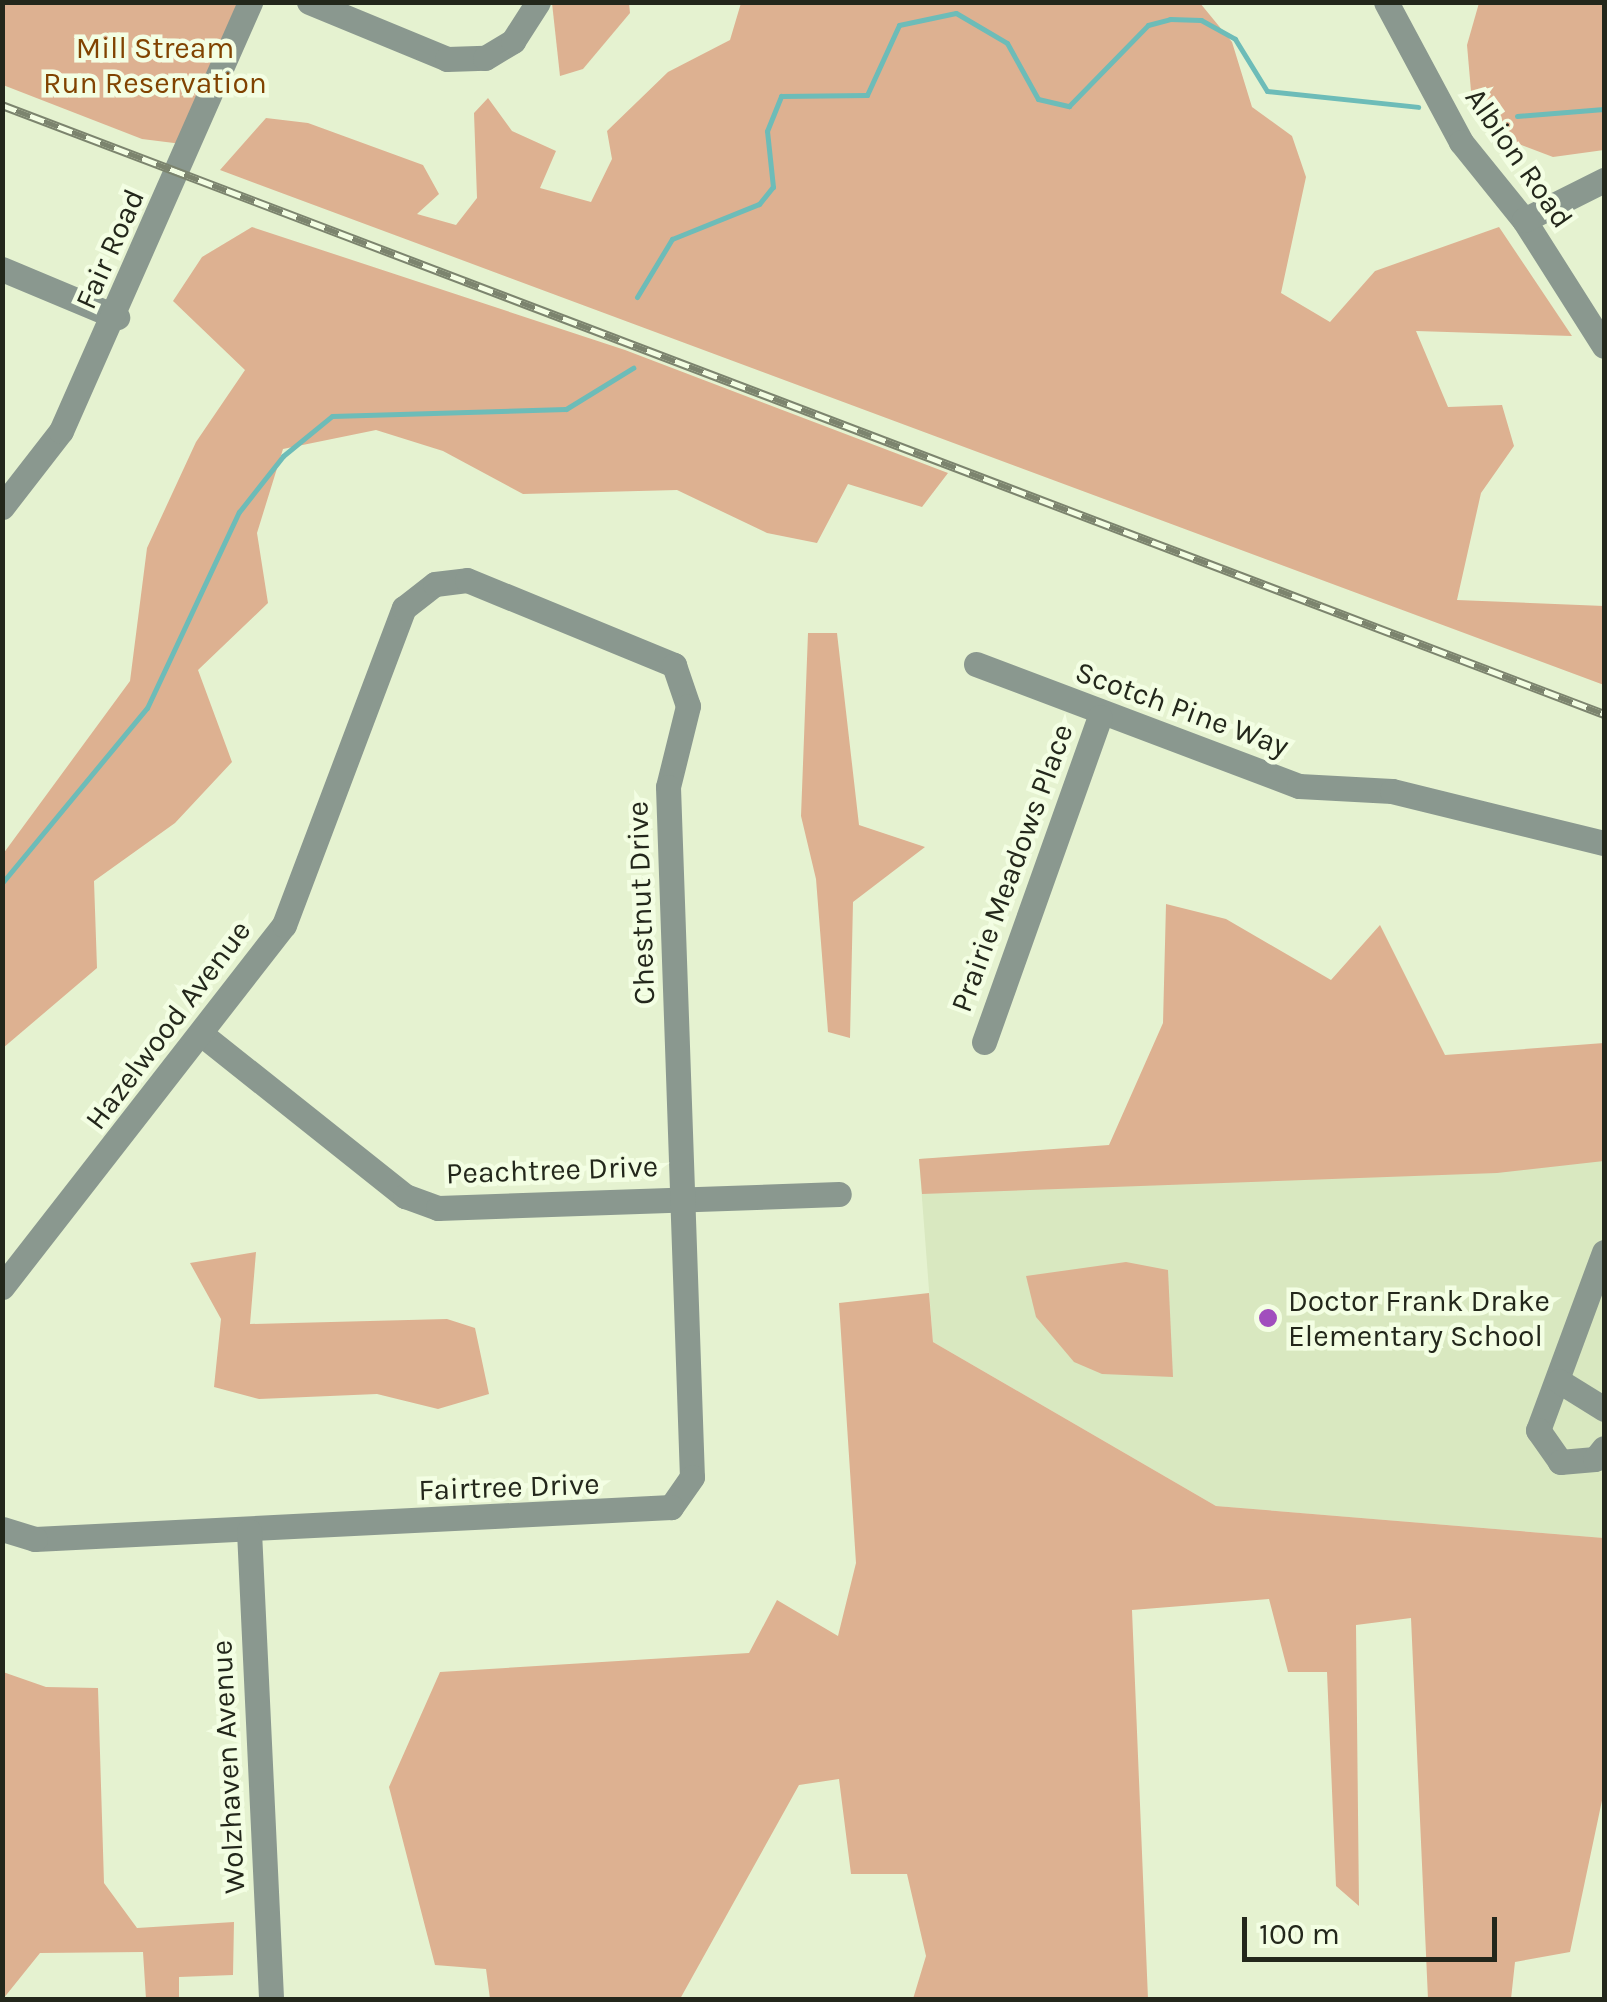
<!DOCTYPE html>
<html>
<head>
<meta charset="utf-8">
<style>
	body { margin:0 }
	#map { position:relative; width:1607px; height:2002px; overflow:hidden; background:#e5f2d0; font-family:Karla,sans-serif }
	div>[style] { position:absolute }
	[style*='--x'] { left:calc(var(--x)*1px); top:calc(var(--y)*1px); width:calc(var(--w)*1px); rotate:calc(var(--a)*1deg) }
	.built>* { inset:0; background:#d9e8c0 }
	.green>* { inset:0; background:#ddb191 }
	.stream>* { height:5px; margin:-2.5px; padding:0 2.5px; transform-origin:2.5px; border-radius:2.5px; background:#6dbcb8 }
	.minor>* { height:25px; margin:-12.5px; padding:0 12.5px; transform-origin:12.5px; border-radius:12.5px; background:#8a988f }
	.rail>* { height:9px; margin-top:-4.5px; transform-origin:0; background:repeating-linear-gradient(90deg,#f3fee3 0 15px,#7c846e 0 30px); box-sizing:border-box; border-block:2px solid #7c846e }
	.dots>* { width:28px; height:28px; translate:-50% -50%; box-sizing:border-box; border:5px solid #f3fee3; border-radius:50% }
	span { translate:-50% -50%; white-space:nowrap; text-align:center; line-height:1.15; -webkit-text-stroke:9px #f3fee3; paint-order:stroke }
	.park-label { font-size:30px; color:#814301 }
	.street-label { font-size:30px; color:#23271b }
	.poi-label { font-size:30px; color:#23271b }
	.left { translate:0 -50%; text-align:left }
	.frame { position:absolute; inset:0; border:5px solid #23271b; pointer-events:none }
	.scale { position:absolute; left:1242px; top:1917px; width:255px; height:45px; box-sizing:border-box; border:5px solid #23271b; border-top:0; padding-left:12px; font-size:30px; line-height:35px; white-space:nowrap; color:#23271b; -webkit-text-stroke:8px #f3fee3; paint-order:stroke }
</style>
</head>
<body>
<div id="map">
	<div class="built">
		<div style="clip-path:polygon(1604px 1118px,1604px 1538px,1216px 1506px,933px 1342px,919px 1159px)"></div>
	</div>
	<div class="green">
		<div style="clip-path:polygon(2px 3px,251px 3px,190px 145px,142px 139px,3px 85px)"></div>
		<div style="clip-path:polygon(552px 3px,629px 3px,630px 13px,583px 69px,560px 76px)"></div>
		<div style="clip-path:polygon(741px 3px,1200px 3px,1232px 42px,1252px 107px,1292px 136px,1306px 177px,1281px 293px,1330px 322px,1375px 271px,1499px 227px,1572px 336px,1416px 331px,1448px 407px,1502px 405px,1514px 446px,1481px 493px,1457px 600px,1604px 606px,1604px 685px,220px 170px,266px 118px,308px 123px,423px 165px,439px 194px,417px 214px,456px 225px,477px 198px,474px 113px,488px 98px,512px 131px,556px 151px,540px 188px,591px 202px,612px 159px,607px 131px,668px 72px,730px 40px)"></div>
		<div style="clip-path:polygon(1479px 3px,1604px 3px,1604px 150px,1553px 157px,1495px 135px,1471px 91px,1467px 45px)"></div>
		<div style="clip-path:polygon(252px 227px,625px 350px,948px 473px,922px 507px,848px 484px,817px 543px,767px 533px,677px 490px,523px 494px,443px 451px,376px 430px,283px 449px,257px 533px,268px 603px,198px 670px,232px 762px,175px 823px,94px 881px,97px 968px,3px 1048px,3px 854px,130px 681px,147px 548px,196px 442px,245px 370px,173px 301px,202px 257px)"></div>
		<div style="clip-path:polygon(808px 633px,837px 633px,859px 825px,925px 847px,853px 902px,850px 1038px,828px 1032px,816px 879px,801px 816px)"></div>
		<div style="clip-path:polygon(1166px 904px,1226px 919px,1331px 980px,1380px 925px,1445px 1055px,1604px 1043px,1604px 1161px,1497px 1173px,922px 1194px,919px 1159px,1109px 1145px,1163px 1023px)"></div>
		<div style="clip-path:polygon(256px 1252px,250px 1324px,447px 1319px,475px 1328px,489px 1394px,438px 1409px,377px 1394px,259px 1399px,214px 1387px,221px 1319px,190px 1263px)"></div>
		<div style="clip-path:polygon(1126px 1262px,1168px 1270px,1173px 1377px,1102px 1374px,1074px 1362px,1036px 1317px,1026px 1276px)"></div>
		<div style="clip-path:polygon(929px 1293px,933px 1342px,1216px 1506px,1604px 1538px,1604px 1791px,1570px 1952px,1515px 1962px,1511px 1999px,1428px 1999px,1411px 1618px,1356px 1625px,1359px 1906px,1336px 1886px,1327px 1672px,1288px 1672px,1269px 1599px,1132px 1610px,1148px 1999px,913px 1999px,926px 1956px,907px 1874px,851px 1874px,839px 1779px,799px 1785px,680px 1999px,490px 1999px,486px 1969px,435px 1965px,389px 1787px,440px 1672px,749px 1653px,777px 1600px,838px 1636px,856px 1563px,839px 1303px)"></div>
		<div style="clip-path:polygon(3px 1672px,46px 1687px,98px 1688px,104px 1883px,137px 1928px,234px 1922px,233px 1975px,179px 1977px,179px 1999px,146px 1999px,143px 1952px,40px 1953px,3px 1999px)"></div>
	</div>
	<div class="stream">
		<div style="--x:1517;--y:116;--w:87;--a:-4.6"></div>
		<div style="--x:637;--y:297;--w:68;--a:-58.9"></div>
		<div style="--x:672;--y:239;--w:94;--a:-21.9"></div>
		<div style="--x:759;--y:204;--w:22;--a:-51"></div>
		<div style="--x:773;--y:187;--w:56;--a:-96.1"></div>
		<div style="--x:767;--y:131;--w:38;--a:-68"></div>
		<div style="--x:781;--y:96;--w:86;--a:-0.7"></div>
		<div style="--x:867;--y:95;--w:77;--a:-65.4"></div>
		<div style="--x:899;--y:25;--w:58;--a:-11.9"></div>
		<div style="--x:956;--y:13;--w:59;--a:30.5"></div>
		<div style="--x:1007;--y:43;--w:64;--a:61"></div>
		<div style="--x:1038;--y:99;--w:32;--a:13"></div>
		<div style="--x:1069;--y:106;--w:113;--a:-45.7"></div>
		<div style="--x:1148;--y:25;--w:23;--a:-15"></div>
		<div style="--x:1170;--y:19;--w:31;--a:2"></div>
		<div style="--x:1201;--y:20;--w:39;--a:29"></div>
		<div style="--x:1235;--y:39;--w:61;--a:58.4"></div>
		<div style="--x:1267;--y:91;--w:152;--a:6"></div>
		<div style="--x:2;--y:883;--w:227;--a:-50.4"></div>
		<div style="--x:147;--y:708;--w:217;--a:-64.9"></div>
		<div style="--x:239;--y:512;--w:71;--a:-51.8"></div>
		<div style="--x:283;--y:456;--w:63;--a:-39.2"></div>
		<div style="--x:332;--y:416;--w:234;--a:-1.7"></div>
		<div style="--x:566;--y:409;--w:79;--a:-31.5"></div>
	</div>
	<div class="minor">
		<div style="--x:309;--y:2;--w:149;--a:22.4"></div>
		<div style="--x:447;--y:59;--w:38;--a:-2"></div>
		<div style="--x:485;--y:58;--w:33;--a:-31"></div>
		<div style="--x:513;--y:41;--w:46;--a:-57.3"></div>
		<div style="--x:1386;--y:2;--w:159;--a:61.8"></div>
		<div style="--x:1461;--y:142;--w:100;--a:51.1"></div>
		<div style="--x:1524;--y:220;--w:149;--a:57.6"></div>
		<div style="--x:1524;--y:220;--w:89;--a:-26.6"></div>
		<div style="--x:2;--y:269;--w:125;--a:22.7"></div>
		<div style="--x:2;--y:507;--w:96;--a:-52.2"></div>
		<div style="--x:61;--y:431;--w:469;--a:-66.2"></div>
		<div style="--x:976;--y:664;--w:345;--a:20.7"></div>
		<div style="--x:1299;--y:786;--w:93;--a:3.1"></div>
		<div style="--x:1392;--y:791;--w:218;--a:13.8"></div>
		<div style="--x:205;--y:1037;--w:256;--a:38.5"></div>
		<div style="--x:405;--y:1196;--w:35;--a:20"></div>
		<div style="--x:438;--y:1208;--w:401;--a:-2"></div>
		<div style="--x:984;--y:1042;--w:345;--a:-70.4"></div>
		<div style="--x:1604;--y:1252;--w:190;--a:110.3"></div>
		<div style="--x:1538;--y:1430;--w:39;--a:55"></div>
		<div style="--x:1560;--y:1462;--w:35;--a:-5"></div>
		<div style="--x:1595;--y:1459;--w:14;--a:-51"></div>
		<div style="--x:2;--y:1287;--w:459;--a:-52.1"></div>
		<div style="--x:284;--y:925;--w:339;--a:-69.3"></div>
		<div style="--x:404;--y:608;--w:39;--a:-38"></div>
		<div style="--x:435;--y:584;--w:32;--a:-7"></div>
		<div style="--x:467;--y:580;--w:224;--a:22.3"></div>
		<div style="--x:674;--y:665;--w:43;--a:71.1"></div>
		<div style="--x:688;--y:706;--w:83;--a:103.9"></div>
		<div style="--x:668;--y:787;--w:690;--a:88.01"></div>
		<div style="--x:692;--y:1477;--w:37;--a:125"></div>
		<div style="--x:671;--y:1507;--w:637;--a:177.12"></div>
		<div style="--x:35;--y:1539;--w:34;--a:-163"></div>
		<div style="--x:1559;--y:1381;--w:53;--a:31.9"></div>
		<div style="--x:249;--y:1531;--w:470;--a:87.3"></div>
	</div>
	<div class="rail">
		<div style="--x:2;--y:105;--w:1714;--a:20.81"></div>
	</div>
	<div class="dots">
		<div style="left:1268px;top:1318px;background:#a14ebd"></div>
	</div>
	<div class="park-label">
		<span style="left:155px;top:65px">Mill Stream<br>Run Reservation</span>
	</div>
	<div class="street-label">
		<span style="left:1519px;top:158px;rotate:55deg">Albion Road</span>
		<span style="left:110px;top:249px;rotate:-66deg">Fair Road</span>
		<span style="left:1182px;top:709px;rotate:20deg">Scotch Pine Way</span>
		<span style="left:1012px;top:868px;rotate:-70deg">Prairie Meadows Place</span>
		<span style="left:641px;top:903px;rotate:-92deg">Chestnut Drive</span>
		<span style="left:168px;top:1025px;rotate:-53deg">Hazelwood Avenue</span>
		<span style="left:552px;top:1170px;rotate:-2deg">Peachtree Drive</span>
		<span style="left:509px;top:1487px;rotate:-2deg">Fairtree Drive</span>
		<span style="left:228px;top:1767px;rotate:-93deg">Wolzhaven Avenue</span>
	</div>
	<div class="poi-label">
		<span class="left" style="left:1288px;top:1318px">Doctor Frank Drake<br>Elementary School</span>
	</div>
	<div class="frame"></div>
	<div class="scale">100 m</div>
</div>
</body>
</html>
